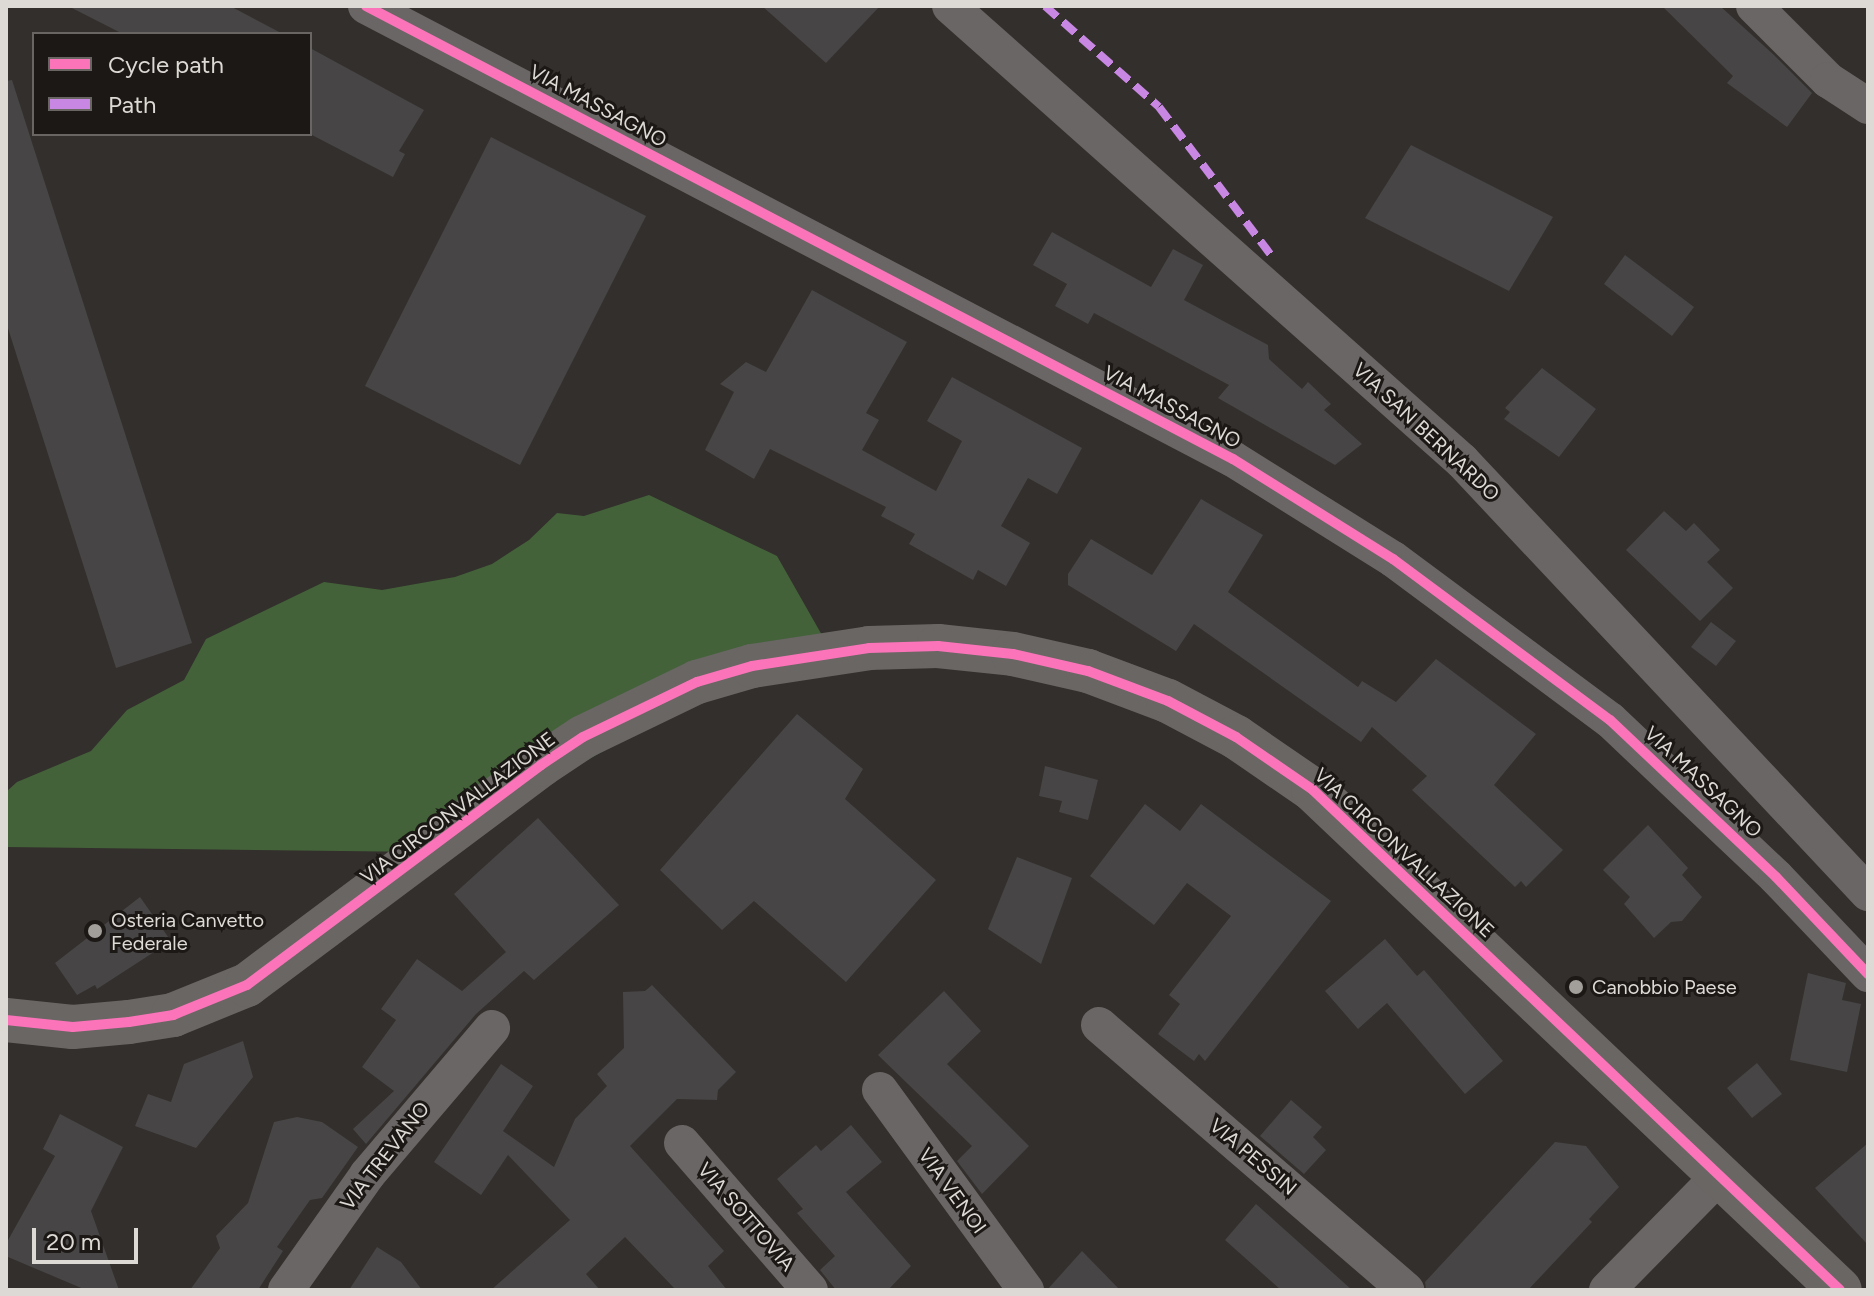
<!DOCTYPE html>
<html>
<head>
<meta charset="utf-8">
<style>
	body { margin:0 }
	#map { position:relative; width:1874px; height:1296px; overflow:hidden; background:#332f2c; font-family:Figtree,sans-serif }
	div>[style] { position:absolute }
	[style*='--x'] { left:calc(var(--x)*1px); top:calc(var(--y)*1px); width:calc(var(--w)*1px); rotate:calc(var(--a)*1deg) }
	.forest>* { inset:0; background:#436239 }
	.building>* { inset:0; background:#474546 }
	.minor>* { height:36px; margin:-18px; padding:0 18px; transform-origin:18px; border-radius:18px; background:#696665 }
	.major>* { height:44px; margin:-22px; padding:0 22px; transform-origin:22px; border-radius:22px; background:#696664 }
	.quiet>* { height:8px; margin-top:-4px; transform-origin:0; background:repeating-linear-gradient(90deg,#c787e3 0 16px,transparent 0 24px) }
	.cycleway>* { height:10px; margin:-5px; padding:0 5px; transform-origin:5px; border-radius:5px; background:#fb73b8 }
	.dots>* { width:22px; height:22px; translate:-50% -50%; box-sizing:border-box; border:4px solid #1b1815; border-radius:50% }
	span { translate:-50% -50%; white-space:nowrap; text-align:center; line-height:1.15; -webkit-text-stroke:6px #1b1815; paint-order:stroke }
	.street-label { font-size:20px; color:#ddd9d5 }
	.poi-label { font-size:20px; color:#ddd9d5 }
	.left { translate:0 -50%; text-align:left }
	.frame { position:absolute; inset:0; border:8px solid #ddd9d5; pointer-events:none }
	.legend { position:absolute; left:32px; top:32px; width:280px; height:104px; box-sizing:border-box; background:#1b1815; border:2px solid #696562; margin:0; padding:10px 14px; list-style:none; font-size:24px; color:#ddd9d5 }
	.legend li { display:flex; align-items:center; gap:16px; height:40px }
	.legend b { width:40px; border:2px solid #696562 }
	.scale { position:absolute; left:32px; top:1228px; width:106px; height:36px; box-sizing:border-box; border:4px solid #ddd9d5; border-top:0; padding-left:10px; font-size:24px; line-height:28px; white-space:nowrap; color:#ddd9d5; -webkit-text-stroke:6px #1b1815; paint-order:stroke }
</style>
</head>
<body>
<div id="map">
	<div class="forest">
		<div style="clip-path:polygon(649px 495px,777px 556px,831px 651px,752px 666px,427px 852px,6px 847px,6px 792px,17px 782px,91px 751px,127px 710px,184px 680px,206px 639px,324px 582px,382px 590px,455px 577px,492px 564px,529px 540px,557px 513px,584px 516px)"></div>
	</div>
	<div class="building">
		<div style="clip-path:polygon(68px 6px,230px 6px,283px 34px,123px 34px)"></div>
		<div style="clip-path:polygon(762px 6px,880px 6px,826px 63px)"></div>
		<div style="clip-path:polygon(1662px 6px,1720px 6px,1774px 55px,1812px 93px,1787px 127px,1727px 83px,1733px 76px)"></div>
		<div style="clip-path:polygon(310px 48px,424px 110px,399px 151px,405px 154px,393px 177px,310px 134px)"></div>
		<div style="clip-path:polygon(12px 80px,192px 643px,116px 668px,6px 322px,6px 81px)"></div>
		<div style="clip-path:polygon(491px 137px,646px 216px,520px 465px,365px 386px)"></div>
		<div style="clip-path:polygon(1411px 145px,1553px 217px,1509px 291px,1365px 218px)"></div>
		<div style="clip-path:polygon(1052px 232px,1151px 287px,1173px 249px,1203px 265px,1184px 300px,1268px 345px,1269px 359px,1302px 389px,1308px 382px,1331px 404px,1324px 410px,1362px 444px,1335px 465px,1218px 398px,1229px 385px,1094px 313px,1088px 324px,1055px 306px,1067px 284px,1033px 265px)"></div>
		<div style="clip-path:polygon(1625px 255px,1694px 307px,1672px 336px,1604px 284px)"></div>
		<div style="clip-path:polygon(812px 290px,907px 342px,866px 413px,879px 420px,862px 450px,936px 491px,962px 441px,927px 421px,952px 377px,1082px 448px,1057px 494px,1028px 478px,1001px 526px,1030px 543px,1006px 586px,978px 570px,973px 580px,909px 544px,915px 534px,881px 516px,886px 507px,770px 449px,754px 479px,705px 450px,734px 392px,720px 384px,746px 362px,766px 372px)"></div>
		<div style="clip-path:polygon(1542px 368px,1596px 409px,1559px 457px,1504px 419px,1510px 412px,1505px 408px)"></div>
		<div style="clip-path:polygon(1201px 499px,1263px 535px,1228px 592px,1358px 687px,1362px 681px,1396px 702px,1436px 659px,1536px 734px,1494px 785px,1563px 850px,1526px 887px,1521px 881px,1515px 887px,1412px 790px,1427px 776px,1372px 727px,1361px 742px,1194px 624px,1176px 651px,1068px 585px,1068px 574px,1091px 539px,1152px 575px)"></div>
		<div style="clip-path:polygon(1664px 511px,1686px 531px,1694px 523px,1720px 550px,1707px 562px,1733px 588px,1700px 621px,1626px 550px)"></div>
		<div style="clip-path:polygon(1711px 622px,1736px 641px,1716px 666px,1691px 647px)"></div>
		<div style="clip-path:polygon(797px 714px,863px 769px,845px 799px,936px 880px,846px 982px,754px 901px,722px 930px,660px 870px)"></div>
		<div style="clip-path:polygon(1045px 766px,1098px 780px,1088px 820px,1059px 812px,1062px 801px,1039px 796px)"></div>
		<div style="clip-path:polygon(1145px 804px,1180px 831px,1201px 804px,1331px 901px,1205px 1061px,1199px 1054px,1194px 1061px,1158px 1034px,1180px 1004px,1169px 995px,1231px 916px,1187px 883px,1154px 925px,1090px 876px)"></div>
		<div style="clip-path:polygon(538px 818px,619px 905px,534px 980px,524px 971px,476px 1014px,366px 1144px,353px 1129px,394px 1091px,362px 1067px,396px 1020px,381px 1009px,417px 959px,462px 991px,506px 952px,454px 894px)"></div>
		<div style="clip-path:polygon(1648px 825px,1688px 868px,1682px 875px,1702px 897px,1682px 921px,1671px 922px,1654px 938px,1624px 904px,1630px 897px,1603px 870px)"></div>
		<div style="clip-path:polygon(1017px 857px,1072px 878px,1041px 964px,988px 929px)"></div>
		<div style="clip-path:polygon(140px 897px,171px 941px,97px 989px,95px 985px,77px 995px,55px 963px)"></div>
		<div style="clip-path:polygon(1385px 939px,1417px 976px,1424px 970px,1503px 1061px,1465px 1094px,1387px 1003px,1358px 1029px,1325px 991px)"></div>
		<div style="clip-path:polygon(1808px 973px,1846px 983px,1842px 1000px,1861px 1004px,1847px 1072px,1790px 1060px)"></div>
		<div style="clip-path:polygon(652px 985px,736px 1072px,718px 1090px,717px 1100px,677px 1099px,630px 1146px,724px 1251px,708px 1266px,727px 1290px,676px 1290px,625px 1237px,586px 1274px,600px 1290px,491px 1290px,570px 1220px,508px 1155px,481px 1195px,434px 1162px,501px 1064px,533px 1086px,503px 1131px,554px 1167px,575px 1119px,607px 1086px,597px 1074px,624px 1048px,623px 992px,645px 991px)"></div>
		<div style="clip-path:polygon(944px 991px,981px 1031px,947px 1064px,1029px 1146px,982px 1194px,957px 1161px,972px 1146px,878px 1055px)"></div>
		<div style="clip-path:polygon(243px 1041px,253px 1077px,196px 1148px,135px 1126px,148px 1094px,171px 1102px,184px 1064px)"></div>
		<div style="clip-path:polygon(1757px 1063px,1782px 1094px,1752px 1118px,1727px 1088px)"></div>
		<div style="clip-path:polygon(1291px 1100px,1322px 1127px,1313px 1137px,1326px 1150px,1304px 1174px,1260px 1136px)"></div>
		<div style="clip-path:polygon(60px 1114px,123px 1147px,91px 1211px,119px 1290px,86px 1290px,8px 1257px,7px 1242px,55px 1156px,43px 1149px)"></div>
		<div style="clip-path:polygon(297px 1117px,322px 1122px,358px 1147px,322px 1198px,310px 1200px,277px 1247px,283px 1251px,258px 1290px,190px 1290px,220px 1248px,216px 1236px,248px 1203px,274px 1122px)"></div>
		<div style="clip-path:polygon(851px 1125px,882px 1162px,846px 1192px,911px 1266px,888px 1290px,836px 1290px,820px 1270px,835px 1256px,797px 1213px,803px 1209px,777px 1179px,816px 1145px,821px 1151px)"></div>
		<div style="clip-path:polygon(1555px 1142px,1586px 1146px,1619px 1187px,1589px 1219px,1592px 1222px,1528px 1290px,1426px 1290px,1425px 1282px)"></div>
		<div style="clip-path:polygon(1868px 1143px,1868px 1245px,1815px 1188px)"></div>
		<div style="clip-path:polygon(1256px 1204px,1352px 1290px,1281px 1290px,1225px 1240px)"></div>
		<div style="clip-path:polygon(377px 1247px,401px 1262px,422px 1290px,349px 1290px)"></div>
		<div style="clip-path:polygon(1082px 1251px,1120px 1290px,1047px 1290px)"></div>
	</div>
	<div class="minor">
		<div style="--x:366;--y:6;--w:978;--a:27.59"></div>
		<div style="--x:1233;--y:459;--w:189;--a:32"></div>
		<div style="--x:1393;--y:559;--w:270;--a:36.6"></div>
		<div style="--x:1610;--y:720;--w:228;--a:43.4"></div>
		<div style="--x:1776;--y:877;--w:134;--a:46.5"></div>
		<div style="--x:950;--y:6;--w:685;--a:41.63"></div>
		<div style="--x:1462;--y:461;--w:593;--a:46.78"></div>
		<div style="--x:1754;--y:6;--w:105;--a:45"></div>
		<div style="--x:1828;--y:80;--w:48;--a:33"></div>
		<div style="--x:1099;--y:1025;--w:406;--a:40.8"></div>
		<div style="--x:880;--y:1090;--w:248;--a:53.9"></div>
		<div style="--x:682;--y:1143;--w:195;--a:49"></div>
		<div style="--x:286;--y:1290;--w:141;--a:-54.8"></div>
		<div style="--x:367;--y:1175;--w:193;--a:-49.6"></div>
		<div style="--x:1607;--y:1290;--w:157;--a:-45.5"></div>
	</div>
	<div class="major">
		<div style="--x:6;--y:1020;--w:67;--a:6"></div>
		<div style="--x:73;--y:1027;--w:56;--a:-5.1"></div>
		<div style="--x:129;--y:1022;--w:45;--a:-9"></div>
		<div style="--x:173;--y:1015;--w:80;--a:-22.1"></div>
		<div style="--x:247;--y:985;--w:367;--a:-36.8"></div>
		<div style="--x:541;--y:765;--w:50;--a:-33.7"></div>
		<div style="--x:583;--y:737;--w:127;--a:-25.8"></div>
		<div style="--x:697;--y:682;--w:57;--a:-16.2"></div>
		<div style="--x:752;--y:666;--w:118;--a:-8.7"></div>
		<div style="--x:869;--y:648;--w:69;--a:-1.7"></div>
		<div style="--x:938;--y:646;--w:75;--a:6.1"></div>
		<div style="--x:1013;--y:654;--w:77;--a:12.8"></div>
		<div style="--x:1088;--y:671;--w:85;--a:20.6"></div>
		<div style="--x:1168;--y:701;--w:77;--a:27.9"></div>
		<div style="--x:1236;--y:737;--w:93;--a:34.5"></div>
		<div style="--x:1313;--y:790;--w:726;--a:43.49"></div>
	</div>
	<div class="quiet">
		<div style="--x:1045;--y:6;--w:152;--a:41.5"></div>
		<div style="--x:1159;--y:107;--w:186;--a:52.9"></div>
	</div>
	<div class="cycleway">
		<div style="--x:366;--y:6;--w:978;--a:27.59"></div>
		<div style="--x:1233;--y:459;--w:189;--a:32"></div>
		<div style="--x:1393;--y:559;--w:270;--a:36.6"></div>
		<div style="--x:1610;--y:720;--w:228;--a:43.4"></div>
		<div style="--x:1776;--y:877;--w:134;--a:46.5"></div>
		<div style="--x:6;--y:1020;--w:67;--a:6"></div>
		<div style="--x:73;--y:1027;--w:56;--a:-5.1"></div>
		<div style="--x:129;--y:1022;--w:45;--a:-9"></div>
		<div style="--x:173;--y:1015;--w:80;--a:-22.1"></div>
		<div style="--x:247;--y:985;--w:367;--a:-36.8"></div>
		<div style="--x:541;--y:765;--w:50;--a:-33.7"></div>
		<div style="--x:583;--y:737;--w:127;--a:-25.8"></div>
		<div style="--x:697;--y:682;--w:57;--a:-16.2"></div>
		<div style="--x:752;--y:666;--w:118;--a:-8.7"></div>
		<div style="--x:869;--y:648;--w:69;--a:-1.7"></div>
		<div style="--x:938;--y:646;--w:75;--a:6.1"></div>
		<div style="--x:1013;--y:654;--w:77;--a:12.8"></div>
		<div style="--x:1088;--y:671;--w:85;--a:20.6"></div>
		<div style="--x:1168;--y:701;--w:77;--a:27.9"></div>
		<div style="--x:1236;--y:737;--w:93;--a:34.5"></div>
		<div style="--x:1313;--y:790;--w:726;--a:43.49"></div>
	</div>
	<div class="dots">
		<div style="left:95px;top:931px;background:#a29e9a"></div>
		<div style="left:1576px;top:987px;background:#a29e9a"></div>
	</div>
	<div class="street-label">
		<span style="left:598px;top:106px;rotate:28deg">VIA MASSAGNO</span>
		<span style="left:1172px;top:407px;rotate:28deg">VIA MASSAGNO</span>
		<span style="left:1426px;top:432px;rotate:43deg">VIA SAN BERNARDO</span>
		<span style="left:1703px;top:782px;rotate:43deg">VIA MASSAGNO</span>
		<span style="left:458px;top:808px;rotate:-37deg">VIA CIRCONVALLAZIONE</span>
		<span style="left:1404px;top:853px;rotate:43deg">VIA CIRCONVALLAZIONE</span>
		<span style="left:385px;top:1156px;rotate:-52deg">VIA TREVANO</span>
		<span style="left:1253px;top:1157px;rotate:40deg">VIA PESSIN</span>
		<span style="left:952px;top:1191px;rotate:54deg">VIA VENOI</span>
		<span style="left:746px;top:1217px;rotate:49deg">VIA SOTTOVIA</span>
	</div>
	<div class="poi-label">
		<span class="left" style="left:111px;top:932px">Osteria Canvetto<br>Federale</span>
		<span class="left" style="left:1592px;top:987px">Canobbio Paese</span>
	</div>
	<div class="frame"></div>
	<ul class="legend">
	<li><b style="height:10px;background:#fb73b8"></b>Cycle path</li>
	<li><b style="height:10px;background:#c787e3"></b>Path</li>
	</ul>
	<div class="scale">20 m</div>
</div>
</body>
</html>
